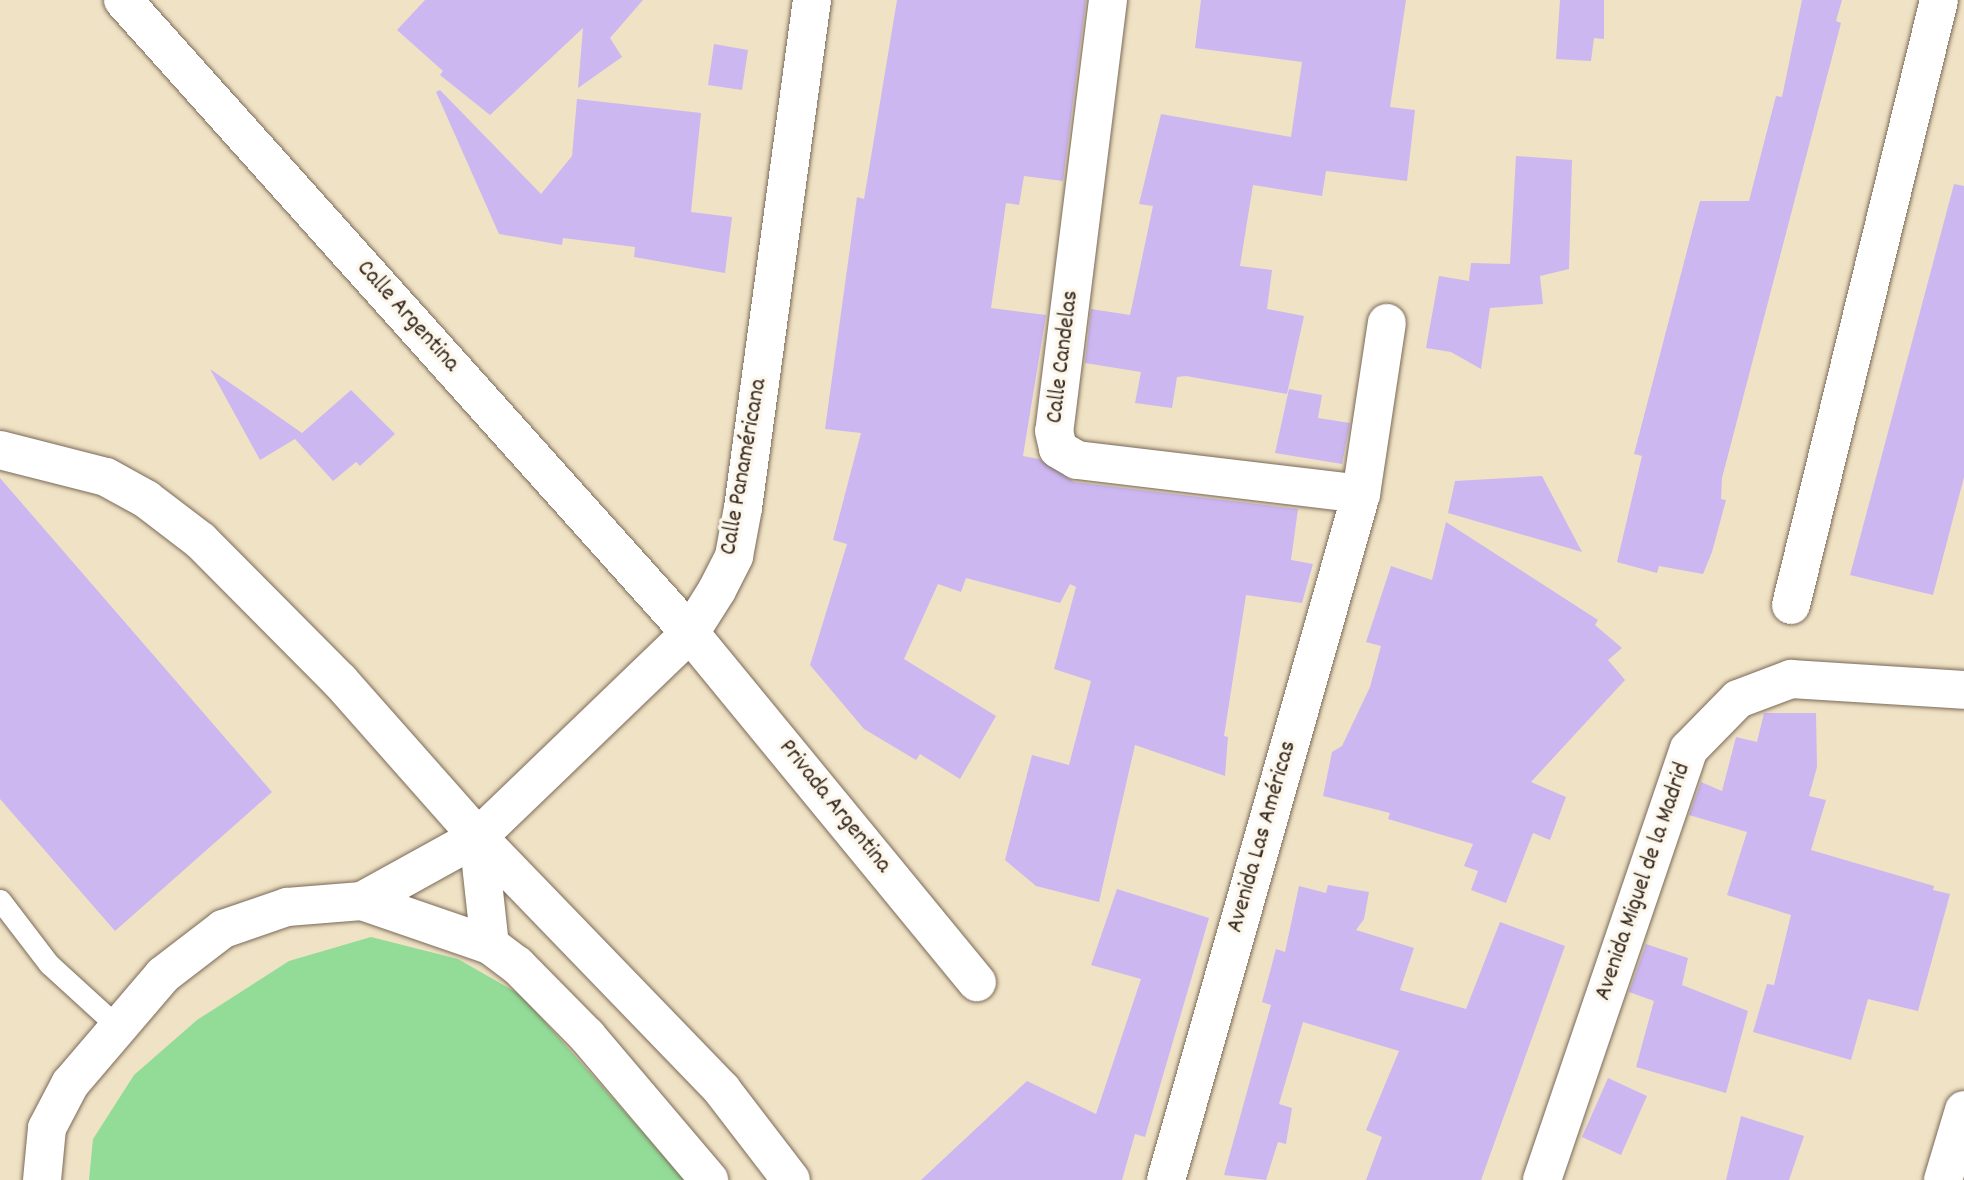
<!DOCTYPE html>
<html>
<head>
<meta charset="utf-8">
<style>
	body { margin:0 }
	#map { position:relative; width:1964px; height:1180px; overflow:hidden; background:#f0e2c5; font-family:Dekko,sans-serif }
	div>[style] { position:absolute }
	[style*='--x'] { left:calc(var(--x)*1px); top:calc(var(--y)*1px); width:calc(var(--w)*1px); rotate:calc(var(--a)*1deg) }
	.green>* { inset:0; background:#93dc98 }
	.building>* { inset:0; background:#ccb7f1 }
	.roads { filter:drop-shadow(0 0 2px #7a6a58) drop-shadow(0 0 2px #7a6a58) }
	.lane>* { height:21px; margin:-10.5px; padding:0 10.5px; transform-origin:10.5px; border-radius:10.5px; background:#fff }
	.street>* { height:38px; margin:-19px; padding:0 19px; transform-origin:19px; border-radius:19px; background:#fff }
	.secondary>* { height:38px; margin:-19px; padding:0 19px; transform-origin:19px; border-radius:19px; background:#fff }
	.highway>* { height:38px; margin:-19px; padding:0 19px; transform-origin:19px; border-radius:19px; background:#fff }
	span { translate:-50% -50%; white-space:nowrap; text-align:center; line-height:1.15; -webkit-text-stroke:7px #fbf7ec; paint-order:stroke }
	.street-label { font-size:24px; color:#3b2a1e }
</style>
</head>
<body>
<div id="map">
	<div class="green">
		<div style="clip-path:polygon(371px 937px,458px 959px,521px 995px,685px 1180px,89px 1180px,93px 1139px,134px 1075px,197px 1020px,289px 961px)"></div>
	</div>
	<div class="building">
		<div style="clip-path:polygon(425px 0,643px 0,610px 38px,622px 57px,578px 88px,583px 28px,490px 115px,440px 75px,443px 71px,397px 30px)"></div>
		<div style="clip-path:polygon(897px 0,1086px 0,1063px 181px,1024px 176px,1019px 205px,1006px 203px,991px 308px,1046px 315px,1023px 456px,1039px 459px,1074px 482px,1298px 509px,1291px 560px,1313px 564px,1302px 603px,1246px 595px,1224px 736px,1228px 737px,1225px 776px,1135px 745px,1099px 902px,1036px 886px,1005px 860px,1032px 755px,1069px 765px,1091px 681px,1054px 669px,1076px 587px,1070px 584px,1060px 603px,966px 578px,961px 592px,938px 584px,904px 659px,996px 716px,960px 779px,920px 754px,916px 760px,864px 729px,810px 665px,847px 544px,833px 540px,861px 433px,825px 429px,857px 197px,864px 199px)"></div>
		<div style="clip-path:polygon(1201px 0,1406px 0,1390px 107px,1415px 110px,1407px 181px,1326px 171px,1322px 196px,1253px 185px,1240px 266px,1272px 270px,1267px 309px,1304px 316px,1287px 394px,1186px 376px,1177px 377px,1172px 408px,1135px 403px,1141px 372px,1085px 363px,1091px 309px,1130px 315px,1153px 206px,1139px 204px,1161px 114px,1291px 137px,1302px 62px,1195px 48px)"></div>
		<div style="clip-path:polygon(1560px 0,1604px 0,1604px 39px,1594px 38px,1591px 61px,1556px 59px)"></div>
		<div style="clip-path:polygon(1802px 0,1842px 0,1836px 21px,1841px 23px,1722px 478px,1721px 499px,1726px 500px,1712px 552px,1703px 574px,1659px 566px,1657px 573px,1617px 562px,1642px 456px,1634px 454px,1700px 201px,1749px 201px,1776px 96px,1782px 97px)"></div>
		<div style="clip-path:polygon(714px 44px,748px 50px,742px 90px,708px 85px)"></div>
		<div style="clip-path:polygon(440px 90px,541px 194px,572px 156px,577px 99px,701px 113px,691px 212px,732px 217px,725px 273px,634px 257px,635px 247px,563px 238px,562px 245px,499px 234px,436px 92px)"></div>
		<div style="clip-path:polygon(1516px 156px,1572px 160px,1569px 269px,1540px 276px,1543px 304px,1490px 308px,1481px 369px,1451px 352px,1426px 348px,1439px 276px,1469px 281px,1471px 263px,1510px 264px)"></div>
		<div style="clip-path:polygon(1954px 184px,1964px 186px,1964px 477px,1933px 595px,1850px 575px)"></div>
		<div style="clip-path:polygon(210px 369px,302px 433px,351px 390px,395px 434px,360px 466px,356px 462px,333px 481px,295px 439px,260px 460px)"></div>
		<div style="clip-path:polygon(1289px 389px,1322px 395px,1318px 418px,1350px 423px,1342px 464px,1275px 453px)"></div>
		<div style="clip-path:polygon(1542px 476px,1582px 552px,1448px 513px,1455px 481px)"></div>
		<div style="clip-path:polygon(0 478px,272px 792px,115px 931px,0 799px)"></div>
		<div style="clip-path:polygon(1446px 522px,1598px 620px,1595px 625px,1622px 648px,1608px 660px,1625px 680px,1531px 782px,1566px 797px,1550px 840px,1533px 833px,1506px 903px,1471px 890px,1478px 871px,1464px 866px,1473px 844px,1388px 819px,1390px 813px,1323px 796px,1332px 752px,1342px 746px,1370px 687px,1381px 646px,1366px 642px,1391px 566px,1432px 580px)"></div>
		<div style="clip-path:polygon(1764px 713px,1816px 713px,1817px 767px,1809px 796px,1826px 800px,1811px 850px,1934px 886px,1933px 890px,1950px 894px,1918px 1011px,1868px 999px,1851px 1060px,1753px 1032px,1767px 984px,1774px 985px,1791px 915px,1727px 895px,1747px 832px,1689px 815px,1701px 782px,1722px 791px,1736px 737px,1757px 742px)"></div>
		<div style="clip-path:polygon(1328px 885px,1369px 892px,1364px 919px,1356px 930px,1414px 948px,1400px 990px,1466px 1009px,1500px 922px,1565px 946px,1481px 1180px,1366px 1180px,1382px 1137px,1366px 1130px,1399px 1051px,1303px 1022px,1279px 1104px,1292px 1108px,1286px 1144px,1278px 1142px,1266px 1180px,1224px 1175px,1271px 1005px,1262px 1002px,1276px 949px,1285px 952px,1299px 886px,1326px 893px)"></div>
		<div style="clip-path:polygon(1117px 889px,1209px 918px,1145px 1137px,1135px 1134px,1122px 1180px,921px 1180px,1027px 1081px,1096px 1114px,1141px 979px,1091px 965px)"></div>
		<div style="clip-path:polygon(1646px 944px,1688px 958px,1682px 985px,1748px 1011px,1726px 1093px,1636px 1067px,1654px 1001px,1629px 992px)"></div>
		<div style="clip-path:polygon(1608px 1078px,1647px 1096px,1621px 1155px,1582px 1137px)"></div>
		<div style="clip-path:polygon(1741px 1116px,1804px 1136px,1789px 1180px,1726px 1180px)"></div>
	</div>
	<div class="roads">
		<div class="lane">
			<div style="--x:0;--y:900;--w:81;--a:52.6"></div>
			<div style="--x:49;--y:964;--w:93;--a:42.4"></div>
		</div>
		<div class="street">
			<div style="--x:123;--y:0;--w:850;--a:48.15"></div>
			<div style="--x:690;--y:633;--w:452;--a:50.6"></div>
			<div style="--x:1108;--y:0;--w:434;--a:97.1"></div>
			<div style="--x:1054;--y:431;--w:18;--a:77"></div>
			<div style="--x:1058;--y:449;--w:22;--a:30"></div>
			<div style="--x:1077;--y:460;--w:286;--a:6.8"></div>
			<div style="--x:1791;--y:605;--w:623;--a:-76.25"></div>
			<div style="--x:1166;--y:1180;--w:713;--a:-74.13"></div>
			<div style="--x:1361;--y:494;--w:173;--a:-81.4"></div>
			<div style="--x:1542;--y:1180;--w:455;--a:-71.2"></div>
			<div style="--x:1689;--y:749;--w:70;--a:-45.6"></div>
			<div style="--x:1738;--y:699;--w:57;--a:-20.7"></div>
			<div style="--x:1791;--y:679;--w:173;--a:3.6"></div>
			<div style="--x:1943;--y:1180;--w:73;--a:-73.3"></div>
		</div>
		<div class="secondary">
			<div style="--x:478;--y:837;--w:109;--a:83.7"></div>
			<div style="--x:362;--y:901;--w:132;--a:-28.9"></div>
			<div style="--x:478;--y:837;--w:294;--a:-43.9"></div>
			<div style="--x:690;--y:633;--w:51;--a:-57.9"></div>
			<div style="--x:717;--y:590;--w:38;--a:-63"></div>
			<div style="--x:734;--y:556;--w:49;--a:-79.4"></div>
			<div style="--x:743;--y:508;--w:513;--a:-82.27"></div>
		</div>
		<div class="highway">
			<div style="--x:0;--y:450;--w:109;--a:14.3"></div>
			<div style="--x:106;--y:477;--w:46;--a:28.8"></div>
			<div style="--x:146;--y:499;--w:69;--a:37.4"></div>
			<div style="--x:201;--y:541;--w:197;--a:45.2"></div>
			<div style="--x:340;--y:681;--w:208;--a:48.5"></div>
			<div style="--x:478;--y:837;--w:351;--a:46"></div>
			<div style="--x:722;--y:1090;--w:113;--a:52.5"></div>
			<div style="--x:42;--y:1180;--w:52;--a:-84.5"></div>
			<div style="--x:47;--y:1128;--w:50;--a:-62.4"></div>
			<div style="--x:70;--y:1084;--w:143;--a:-49.5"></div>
			<div style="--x:163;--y:975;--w:76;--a:-37.5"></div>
			<div style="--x:223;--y:929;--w:68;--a:-19"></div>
			<div style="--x:287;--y:907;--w:75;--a:-4.6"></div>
			<div style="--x:362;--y:901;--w:135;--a:19"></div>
			<div style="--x:490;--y:945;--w:34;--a:37"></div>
			<div style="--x:517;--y:965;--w:100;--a:45.4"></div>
			<div style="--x:587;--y:1036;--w:189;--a:49.7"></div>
		</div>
	</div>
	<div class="street-label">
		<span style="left:407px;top:317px;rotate:48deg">Calle Argentina</span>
		<span style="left:1064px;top:357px;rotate:-83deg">Calle Candelas</span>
		<span style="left:745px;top:467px;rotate:-80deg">Calle Panaméricana</span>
		<span style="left:834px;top:807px;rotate:51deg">Privada Argentina</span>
		<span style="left:1263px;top:837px;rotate:-74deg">Avenida Las Américas</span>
		<span style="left:1644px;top:882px;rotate:-71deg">Avenida Miguel de la Madrid</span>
	</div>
</div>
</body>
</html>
